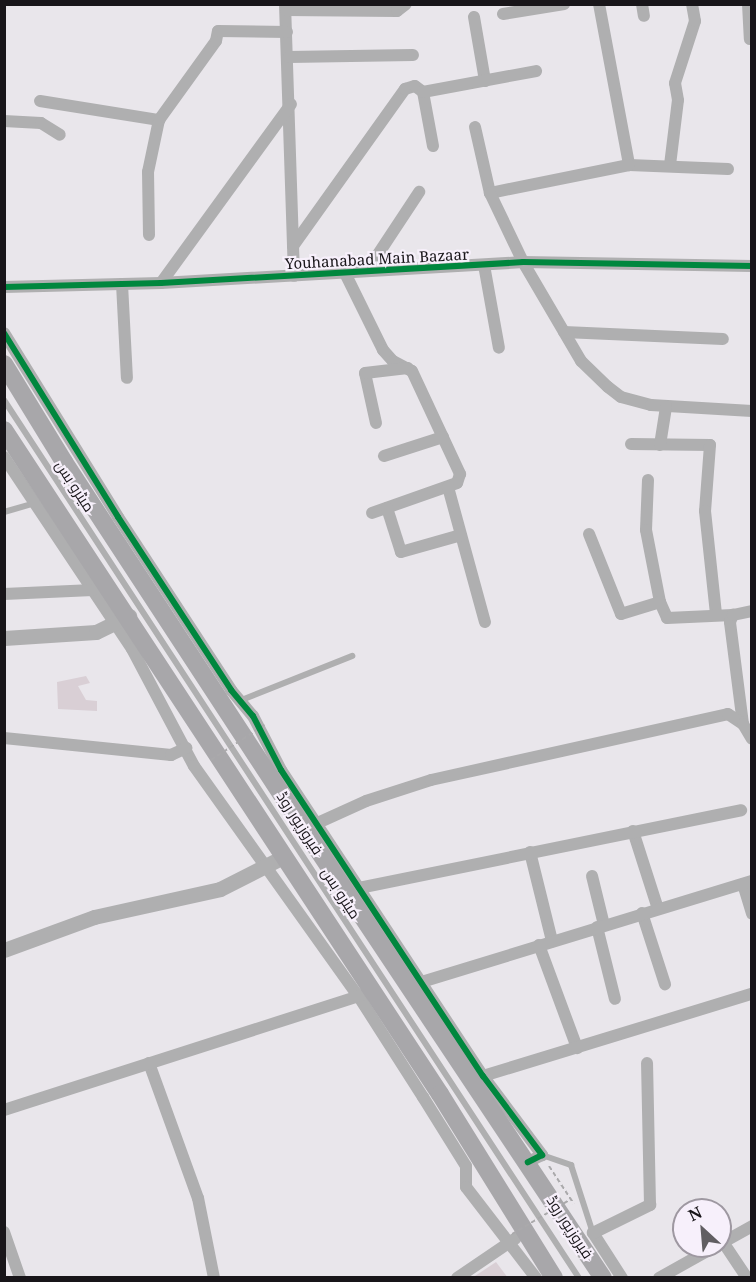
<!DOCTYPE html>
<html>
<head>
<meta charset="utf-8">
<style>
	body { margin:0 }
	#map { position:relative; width:756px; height:1282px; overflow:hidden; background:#e9e6eb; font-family:"Noto Serif",Cairo,serif }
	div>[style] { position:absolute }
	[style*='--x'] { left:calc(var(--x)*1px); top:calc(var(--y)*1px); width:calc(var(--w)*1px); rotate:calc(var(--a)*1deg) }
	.building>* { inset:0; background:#d9cfd5 }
	.path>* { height:2px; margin-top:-1px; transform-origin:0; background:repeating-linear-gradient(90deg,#aaa9ab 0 4.5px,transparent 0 7.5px) }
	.service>* { height:6px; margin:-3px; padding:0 3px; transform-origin:3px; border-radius:3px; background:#afafb0 }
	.minor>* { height:12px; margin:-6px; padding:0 6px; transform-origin:6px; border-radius:6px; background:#afafb0 }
	.tertiary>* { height:15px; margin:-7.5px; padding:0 7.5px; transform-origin:7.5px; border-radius:7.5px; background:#afafb0 }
	.primary>* { height:18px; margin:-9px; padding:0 9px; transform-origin:9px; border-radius:9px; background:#a8a7aa }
	.path-bridge>* { height:2px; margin-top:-1px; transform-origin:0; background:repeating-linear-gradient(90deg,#aaa9ab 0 4.5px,transparent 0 7.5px) }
	.cycleway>* { height:6px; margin:-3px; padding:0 3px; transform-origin:3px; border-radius:3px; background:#00873e }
	span { translate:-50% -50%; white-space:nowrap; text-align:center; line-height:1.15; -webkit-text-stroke:4.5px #f7f0fb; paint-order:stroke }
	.street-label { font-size:15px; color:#181519 }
	.frame { position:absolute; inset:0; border:6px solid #181519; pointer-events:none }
	.north { position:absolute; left:672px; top:1198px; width:60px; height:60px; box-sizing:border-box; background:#f7f0fb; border:2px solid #9e98a1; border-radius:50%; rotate:334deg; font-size:16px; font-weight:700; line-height:24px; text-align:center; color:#181519 }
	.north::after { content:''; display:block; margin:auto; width:21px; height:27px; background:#615e62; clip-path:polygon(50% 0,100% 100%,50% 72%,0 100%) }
</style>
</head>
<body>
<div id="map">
	<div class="building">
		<div style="clip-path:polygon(86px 676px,90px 683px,78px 686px,86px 700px,97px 701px,97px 711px,58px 709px,57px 682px)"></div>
		<div style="clip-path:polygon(496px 1262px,508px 1278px,472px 1278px)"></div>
	</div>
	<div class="path">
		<div style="--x:549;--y:1166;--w:45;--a:56.7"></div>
	</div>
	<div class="service">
		<div style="--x:4;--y:400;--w:1050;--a:56.78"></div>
		<div style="--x:4;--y:512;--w:33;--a:-16"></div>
		<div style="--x:239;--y:701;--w:122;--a:-21.7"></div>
		<div style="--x:542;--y:1155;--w:31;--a:19"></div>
		<div style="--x:571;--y:1165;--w:71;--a:72.1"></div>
	</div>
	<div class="minor">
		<div style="--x:285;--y:4;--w:272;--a:88.1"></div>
		<div style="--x:599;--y:4;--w:164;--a:79.4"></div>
		<div style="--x:642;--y:4;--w:12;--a:81"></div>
		<div style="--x:748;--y:4;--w:35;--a:87"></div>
		<div style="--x:286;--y:10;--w:111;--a:0.5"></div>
		<div style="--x:397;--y:11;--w:11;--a:-38"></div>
		<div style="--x:503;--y:14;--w:62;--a:-9.3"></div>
		<div style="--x:474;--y:17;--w:65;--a:80.2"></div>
		<div style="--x:289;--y:57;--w:124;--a:-0.9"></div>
		<div style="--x:423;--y:92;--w:55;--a:79.5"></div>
		<div style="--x:40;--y:101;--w:121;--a:9.1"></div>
		<div style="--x:4;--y:121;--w:37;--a:3"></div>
		<div style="--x:41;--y:123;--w:22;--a:32"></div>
		<div style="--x:475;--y:127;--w:68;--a:77.2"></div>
		<div style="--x:670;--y:165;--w:65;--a:-83"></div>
		<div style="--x:678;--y:100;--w:17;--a:-100"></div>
		<div style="--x:675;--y:83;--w:65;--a:-72.1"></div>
		<div style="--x:695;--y:21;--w:17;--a:-100"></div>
		<div style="--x:728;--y:169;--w:99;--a:-177.7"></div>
		<div style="--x:629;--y:165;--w:142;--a:168.6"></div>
		<div style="--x:490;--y:193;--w:76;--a:64.4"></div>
		<div style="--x:523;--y:262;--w:115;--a:59.6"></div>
		<div style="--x:581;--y:361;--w:37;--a:44"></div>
		<div style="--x:608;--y:387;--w:16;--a:38"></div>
		<div style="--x:621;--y:397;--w:31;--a:15"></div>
		<div style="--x:651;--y:405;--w:101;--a:3.4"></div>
		<div style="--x:149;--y:235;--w:63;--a:-90.9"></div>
		<div style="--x:148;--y:172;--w:53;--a:-78.1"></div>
		<div style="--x:159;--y:120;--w:97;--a:-54.2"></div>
		<div style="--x:216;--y:41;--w:10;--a:-79"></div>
		<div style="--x:218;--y:31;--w:69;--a:0.8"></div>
		<div style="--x:293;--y:246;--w:193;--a:-54.5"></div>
		<div style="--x:405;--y:89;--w:10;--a:-17"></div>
		<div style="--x:415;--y:86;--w:10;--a:37"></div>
		<div style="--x:423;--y:92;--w:115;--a:-10.5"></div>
		<div style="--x:484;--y:265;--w:84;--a:79.8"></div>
		<div style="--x:367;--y:271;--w:95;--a:-56.6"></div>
		<div style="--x:345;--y:273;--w:86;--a:63.7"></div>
		<div style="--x:383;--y:350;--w:15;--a:48"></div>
		<div style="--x:393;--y:361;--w:21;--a:28"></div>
		<div style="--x:412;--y:371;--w:114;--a:65"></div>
		<div style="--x:460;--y:474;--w:9;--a:108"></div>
		<div style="--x:457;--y:483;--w:90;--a:160.6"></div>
		<div style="--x:161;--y:283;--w:221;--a:-54"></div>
		<div style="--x:122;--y:284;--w:94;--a:87"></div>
		<div style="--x:4;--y:287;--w:157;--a:-1.5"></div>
		<div style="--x:161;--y:283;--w:363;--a:-3.3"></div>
		<div style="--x:523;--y:262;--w:229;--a:1"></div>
		<div style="--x:564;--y:332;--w:159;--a:2.5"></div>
		<div style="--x:4;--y:333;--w:216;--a:58.2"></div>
		<div style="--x:118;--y:517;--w:207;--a:56.8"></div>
		<div style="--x:231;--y:690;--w:34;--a:50"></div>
		<div style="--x:253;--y:716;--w:61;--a:62.6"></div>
		<div style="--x:281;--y:770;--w:367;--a:56.6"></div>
		<div style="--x:483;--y:1076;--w:99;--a:53.2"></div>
		<div style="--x:542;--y:1155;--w:16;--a:153"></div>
		<div style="--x:376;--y:423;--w:51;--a:-102.4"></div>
		<div style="--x:365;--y:373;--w:43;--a:-6.6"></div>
		<div style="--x:631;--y:444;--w:79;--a:0.7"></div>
		<div style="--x:710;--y:445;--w:66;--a:94.3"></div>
		<div style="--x:705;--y:511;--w:104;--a:83.9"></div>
		<div style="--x:660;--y:445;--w:39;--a:-81"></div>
		<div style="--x:384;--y:456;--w:62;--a:-17.9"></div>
		<div style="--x:4;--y:457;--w:231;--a:56.3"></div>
		<div style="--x:132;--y:649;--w:132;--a:62.1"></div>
		<div style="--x:194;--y:766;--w:284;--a:54.5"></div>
		<div style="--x:359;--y:997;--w:119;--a:57.4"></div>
		<div style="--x:423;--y:1097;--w:81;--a:58.1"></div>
		<div style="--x:466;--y:1166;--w:21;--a:90"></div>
		<div style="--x:466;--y:1187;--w:115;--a:52.4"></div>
		<div style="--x:648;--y:480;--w:50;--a:92.3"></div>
		<div style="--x:646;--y:530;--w:73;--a:79"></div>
		<div style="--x:660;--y:602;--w:17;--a:66"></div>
		<div style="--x:667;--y:618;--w:66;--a:-2.6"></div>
		<div style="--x:448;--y:487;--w:140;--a:74.7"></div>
		<div style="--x:387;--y:508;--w:46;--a:72.3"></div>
		<div style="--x:401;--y:552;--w:62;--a:-15.8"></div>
		<div style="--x:589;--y:534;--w:86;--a:68.2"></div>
		<div style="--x:621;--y:614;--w:41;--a:-17.1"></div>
		<div style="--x:4;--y:594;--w:89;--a:-2.6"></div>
		<div style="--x:743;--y:724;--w:103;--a:-97.3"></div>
		<div style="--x:730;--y:622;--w:8;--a:-67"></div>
		<div style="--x:733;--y:615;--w:19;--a:-12"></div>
		<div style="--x:4;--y:738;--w:168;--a:5.8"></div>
		<div style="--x:171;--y:755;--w:17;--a:-25"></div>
		<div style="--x:311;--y:826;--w:60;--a:-24.4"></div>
		<div style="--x:366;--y:801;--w:68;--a:-17.9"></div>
		<div style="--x:431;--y:780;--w:304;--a:-12.5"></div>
		<div style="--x:728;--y:714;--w:18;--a:34"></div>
		<div style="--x:743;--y:724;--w:17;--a:59"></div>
		<div style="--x:633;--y:831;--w:82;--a:72.2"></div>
		<div style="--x:530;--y:852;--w:92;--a:76.1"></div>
		<div style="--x:592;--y:876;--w:50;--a:76.2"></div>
		<div style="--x:743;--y:884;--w:31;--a:73"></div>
		<div style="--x:359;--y:888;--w:390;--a:-11.5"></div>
		<div style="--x:642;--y:913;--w:75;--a:72.1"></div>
		<div style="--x:597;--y:927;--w:74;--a:76"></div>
		<div style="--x:539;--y:945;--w:110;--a:69.7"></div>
		<div style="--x:415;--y:984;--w:352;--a:-17"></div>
		<div style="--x:149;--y:1063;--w:144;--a:70.1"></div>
		<div style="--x:198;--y:1198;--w:82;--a:78.7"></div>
		<div style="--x:483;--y:1076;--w:281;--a:-17"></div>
		<div style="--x:4;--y:1110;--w:379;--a:-17.8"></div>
		<div style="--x:4;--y:1232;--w:49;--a:70.8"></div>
		<div style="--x:723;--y:1242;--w:43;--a:56.3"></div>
		<div style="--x:720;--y:1244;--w:37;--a:-29"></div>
		<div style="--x:457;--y:1278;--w:71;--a:-34.1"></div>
		<div style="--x:622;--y:1278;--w:54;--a:-122.8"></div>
		<div style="--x:593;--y:1233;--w:64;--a:-26.2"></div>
		<div style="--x:650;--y:1205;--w:142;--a:-91.2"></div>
		<div style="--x:659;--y:1278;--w:65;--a:-29.3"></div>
	</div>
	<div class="tertiary">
		<div style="--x:4;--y:638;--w:92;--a:-3.7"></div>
		<div style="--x:96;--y:632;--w:37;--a:-26"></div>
		<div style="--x:4;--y:950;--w:96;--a:-20.1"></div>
		<div style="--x:94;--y:917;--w:129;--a:-12.5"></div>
		<div style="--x:220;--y:889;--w:71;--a:-26.9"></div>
	</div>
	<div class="primary">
		<div style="--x:4;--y:364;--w:115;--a:58.5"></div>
		<div style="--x:64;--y:462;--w:439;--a:56.8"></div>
		<div style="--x:304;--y:829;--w:539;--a:56.34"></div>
		<div style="--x:4;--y:430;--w:794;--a:56.71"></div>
		<div style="--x:440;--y:1094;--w:216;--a:58.2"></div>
	</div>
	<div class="path-bridge">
		<div style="--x:211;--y:760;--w:64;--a:-33.4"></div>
		<div style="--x:512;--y:1234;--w:69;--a:-30.7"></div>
	</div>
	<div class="cycleway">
		<div style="--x:4;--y:287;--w:157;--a:-1.5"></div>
		<div style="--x:161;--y:283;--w:363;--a:-3.3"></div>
		<div style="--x:523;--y:262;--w:229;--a:1"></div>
		<div style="--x:4;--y:333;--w:216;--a:58.2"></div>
		<div style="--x:118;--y:517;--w:207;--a:56.8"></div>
		<div style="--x:231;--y:690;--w:34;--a:50"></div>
		<div style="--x:253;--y:716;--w:61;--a:62.6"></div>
		<div style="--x:281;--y:770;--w:367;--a:56.6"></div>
		<div style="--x:483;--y:1076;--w:99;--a:53.2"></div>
		<div style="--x:542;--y:1155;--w:16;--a:153"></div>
	</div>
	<div class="street-label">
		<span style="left:377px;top:259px;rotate:-3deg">Youhanabad Main Bazaar</span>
		<span style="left:75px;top:486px;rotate:57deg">میٹرو بس</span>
		<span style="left:300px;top:823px;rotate:57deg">فیروزپور روڈ</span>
		<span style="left:341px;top:893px;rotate:57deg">میٹرو بس</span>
		<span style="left:570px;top:1227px;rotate:57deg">فیروزپور روڈ</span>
	</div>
	<div class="frame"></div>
	<div class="north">N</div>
</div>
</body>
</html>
